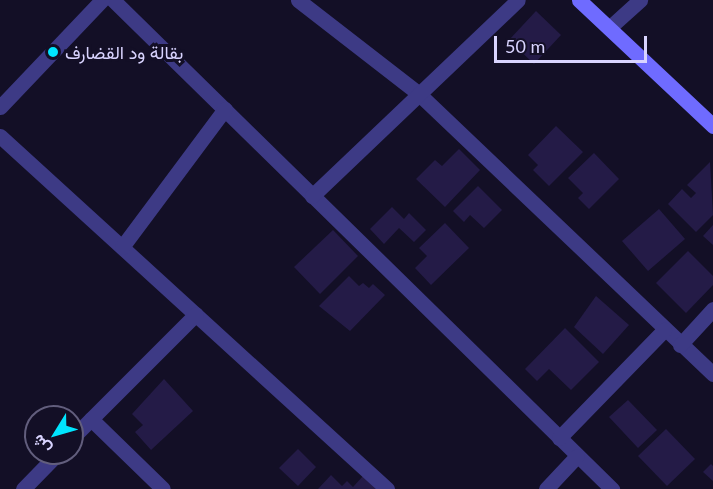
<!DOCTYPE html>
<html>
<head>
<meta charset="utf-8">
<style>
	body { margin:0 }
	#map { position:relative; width:713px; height:489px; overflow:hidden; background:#130f26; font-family:Lato,Vazirmatn,sans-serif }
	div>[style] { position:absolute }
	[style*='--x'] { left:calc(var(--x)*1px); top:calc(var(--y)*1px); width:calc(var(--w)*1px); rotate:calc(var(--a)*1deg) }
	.building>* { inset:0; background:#241b47 }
	.street>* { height:15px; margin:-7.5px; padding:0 7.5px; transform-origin:7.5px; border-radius:7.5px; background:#3d3a85 }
	.secondary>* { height:15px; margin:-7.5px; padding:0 7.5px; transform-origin:7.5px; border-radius:7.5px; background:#6f6bff }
	.dots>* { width:16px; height:16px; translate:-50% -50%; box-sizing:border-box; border:3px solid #130f26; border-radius:50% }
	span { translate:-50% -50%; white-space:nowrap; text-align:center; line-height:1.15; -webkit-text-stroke:6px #130f26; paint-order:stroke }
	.poi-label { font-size:18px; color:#d9d4ff }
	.left { translate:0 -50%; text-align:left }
	.north { position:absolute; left:24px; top:405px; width:60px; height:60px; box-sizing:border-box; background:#130f26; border:2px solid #625e7d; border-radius:50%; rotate:233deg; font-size:16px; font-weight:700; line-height:24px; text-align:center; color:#d9d4ff }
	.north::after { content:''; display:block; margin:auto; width:21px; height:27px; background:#00e5ff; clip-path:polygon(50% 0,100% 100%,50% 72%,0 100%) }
	.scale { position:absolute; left:494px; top:36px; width:153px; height:27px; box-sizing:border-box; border:3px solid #d9d4ff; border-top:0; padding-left:8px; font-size:18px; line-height:21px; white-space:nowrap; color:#d9d4ff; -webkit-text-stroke:4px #130f26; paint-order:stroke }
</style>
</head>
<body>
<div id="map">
	<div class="building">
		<div style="clip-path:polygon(536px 11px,561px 35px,534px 64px,509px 40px)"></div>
		<div style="clip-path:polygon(556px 126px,583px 152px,549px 186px,533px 170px,538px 165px,528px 155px)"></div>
		<div style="clip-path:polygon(459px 149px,480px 170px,445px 207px,416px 179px,435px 160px,442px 166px)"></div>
		<div style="clip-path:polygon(594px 153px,619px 179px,589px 209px,578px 198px,583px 193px,568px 178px)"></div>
		<div style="clip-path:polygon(710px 162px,713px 215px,696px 232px,668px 204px,682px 189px,691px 198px,696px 193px,687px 185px)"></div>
		<div style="clip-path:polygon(478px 186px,502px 210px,484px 228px,470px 215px,464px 222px,453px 211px)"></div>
		<div style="clip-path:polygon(392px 207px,404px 219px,409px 213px,426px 230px,414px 242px,399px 228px,384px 244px,370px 229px)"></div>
		<div style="clip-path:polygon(659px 209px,685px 239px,648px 271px,622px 241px)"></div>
		<div style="clip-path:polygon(445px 223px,469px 248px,431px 285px,415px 268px,427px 256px,419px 248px)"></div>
		<div style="clip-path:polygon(713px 225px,713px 245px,703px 236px)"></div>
		<div style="clip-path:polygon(333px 230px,358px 256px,320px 294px,294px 267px)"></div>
		<div style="clip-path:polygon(688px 251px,713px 276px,713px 285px,686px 313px,656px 283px)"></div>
		<div style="clip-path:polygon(349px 276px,359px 286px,363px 283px,369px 288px,373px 284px,385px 295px,350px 331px,319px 306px)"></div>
		<div style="clip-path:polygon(596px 296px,629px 325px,603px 354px,574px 327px)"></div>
		<div style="clip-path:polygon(565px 328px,599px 362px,571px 390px,549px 369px,537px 381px,525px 369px)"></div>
		<div style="clip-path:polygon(164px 379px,193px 411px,151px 450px,135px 432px,143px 425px,132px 414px)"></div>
		<div style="clip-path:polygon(628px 400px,657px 430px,638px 448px,609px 417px)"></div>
		<div style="clip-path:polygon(666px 429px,695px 459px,667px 486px,638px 456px)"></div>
		<div style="clip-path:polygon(298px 449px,316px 467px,298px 486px,279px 468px)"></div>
		<div style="clip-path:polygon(711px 464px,713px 466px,713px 481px,703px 472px)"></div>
		<div style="clip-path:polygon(331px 475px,342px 486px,347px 481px,353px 487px,363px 476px,376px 489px,318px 489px)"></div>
	</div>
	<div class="street">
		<div style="--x:113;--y:0;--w:699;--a:44.42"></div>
		<div style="--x:298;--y:0;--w:153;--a:37.8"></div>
		<div style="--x:419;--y:94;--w:406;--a:43.6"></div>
		<div style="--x:609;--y:28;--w:42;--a:-42.1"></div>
		<div style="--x:0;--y:107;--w:148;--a:-46.4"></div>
		<div style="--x:0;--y:136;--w:524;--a:42.37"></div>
		<div style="--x:312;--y:196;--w:284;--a:-43.6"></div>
		<div style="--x:122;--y:247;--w:172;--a:-53.3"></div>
		<div style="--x:680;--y:345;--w:49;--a:-47.5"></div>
		<div style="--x:91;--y:419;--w:100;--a:44.2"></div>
		<div style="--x:72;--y:438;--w:175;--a:-45"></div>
		<div style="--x:559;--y:438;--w:151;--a:-45.8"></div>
		<div style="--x:23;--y:489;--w:50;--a:-45.8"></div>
		<div style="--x:546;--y:489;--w:45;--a:-46.8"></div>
	</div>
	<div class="secondary">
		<div style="--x:579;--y:0;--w:184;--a:43.2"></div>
	</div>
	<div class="dots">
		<div style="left:53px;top:52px;background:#00e5ff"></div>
	</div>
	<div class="poi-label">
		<span class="left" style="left:65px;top:52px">بقالة ود القضارف</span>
	</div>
	<div class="north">ش</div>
	<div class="scale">50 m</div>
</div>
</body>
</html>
